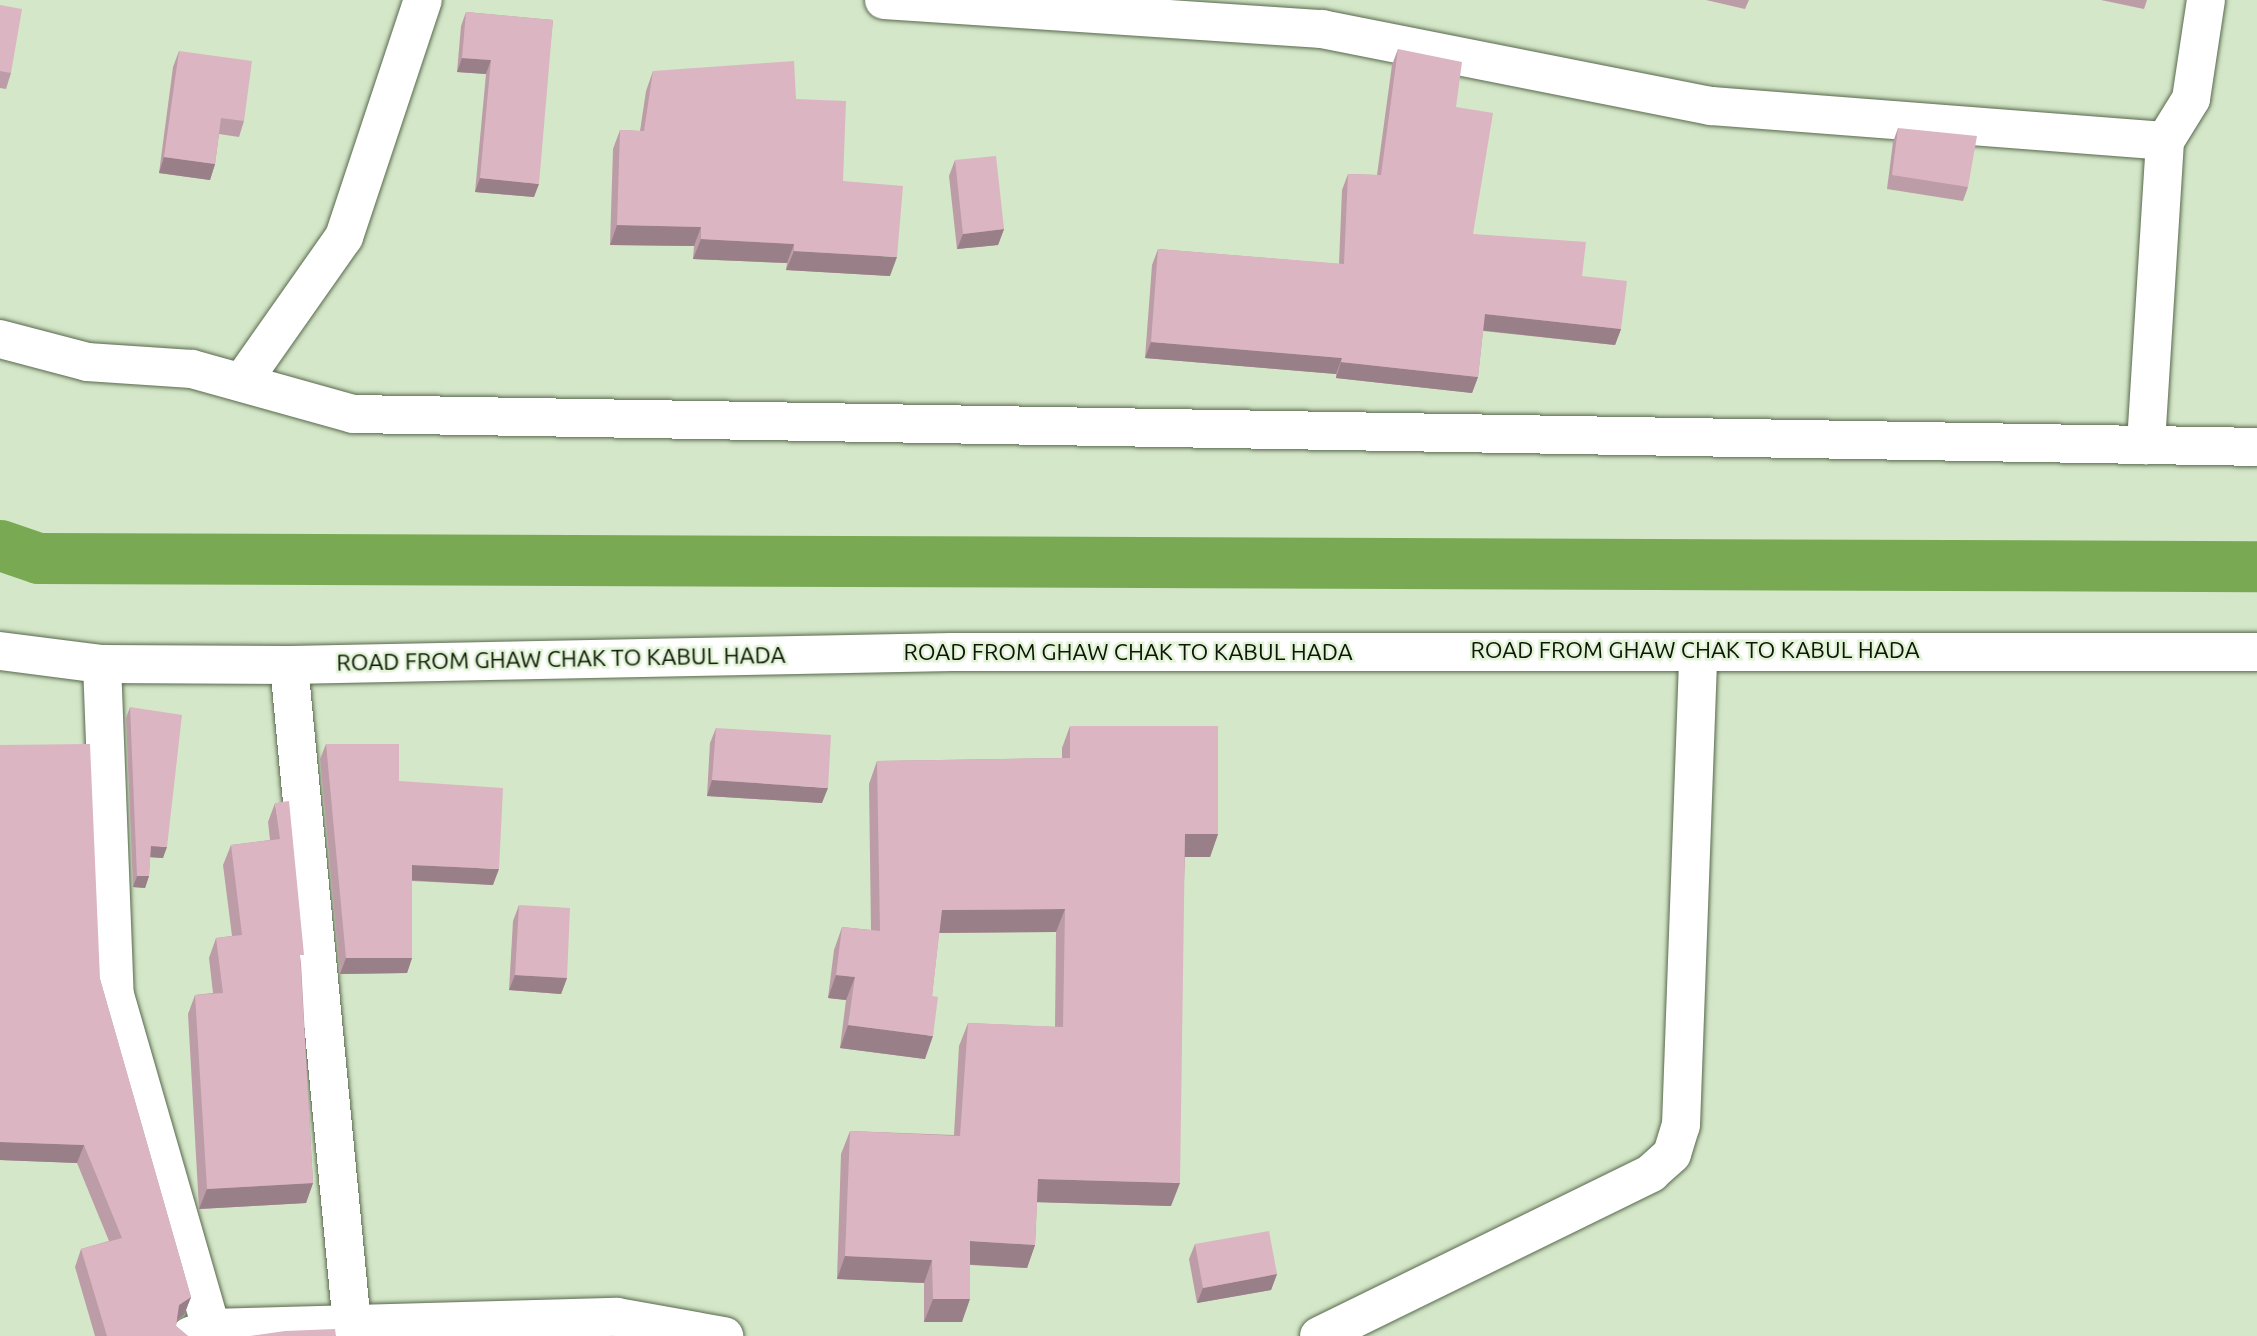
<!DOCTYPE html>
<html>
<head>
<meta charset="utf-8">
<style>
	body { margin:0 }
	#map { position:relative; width:2257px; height:1336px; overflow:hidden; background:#d4e7c8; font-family:Ubuntu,sans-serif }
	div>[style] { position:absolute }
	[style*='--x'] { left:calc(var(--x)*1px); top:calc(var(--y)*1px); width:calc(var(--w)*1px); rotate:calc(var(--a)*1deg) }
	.canal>* { height:51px; margin:-25.5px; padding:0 25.5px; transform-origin:25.5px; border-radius:25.5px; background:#79aa53 }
	.roads { filter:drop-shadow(0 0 2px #59694e) drop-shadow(0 0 2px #59694e) }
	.minor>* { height:38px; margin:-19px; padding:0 19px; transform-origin:19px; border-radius:19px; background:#fff }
	.tertiary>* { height:38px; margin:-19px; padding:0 19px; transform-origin:19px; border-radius:19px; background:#fff }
	.wall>* { inset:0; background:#bc9ca7 }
	.shaded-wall>* { inset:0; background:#997f88 }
	.building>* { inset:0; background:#dbb5c2 }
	span { translate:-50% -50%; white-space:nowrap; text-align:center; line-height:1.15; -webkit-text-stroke:5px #e1f4d5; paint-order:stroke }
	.street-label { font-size:23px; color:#0f150a }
</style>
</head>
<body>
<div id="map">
	<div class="canal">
		<div style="--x:0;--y:545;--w:40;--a:18.9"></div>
		<div style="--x:38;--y:558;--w:2219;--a:0.21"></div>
	</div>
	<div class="roads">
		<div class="minor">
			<div style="--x:884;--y:0;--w:439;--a:3.8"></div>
			<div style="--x:1322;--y:29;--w:397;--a:11.2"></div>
			<div style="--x:1711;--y:106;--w:455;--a:4.4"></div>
			<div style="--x:2165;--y:141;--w:305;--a:93.6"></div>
			<div style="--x:2165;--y:141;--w:49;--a:-58.2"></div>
			<div style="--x:2191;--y:99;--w:100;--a:-81.4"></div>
			<div style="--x:242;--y:382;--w:177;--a:-54.9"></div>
			<div style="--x:344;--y:237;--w:250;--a:-71.6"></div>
			<div style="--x:102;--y:664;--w:331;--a:87.8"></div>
			<div style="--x:115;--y:995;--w:347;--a:73.9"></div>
			<div style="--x:289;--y:665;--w:674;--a:84.55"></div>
			<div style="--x:190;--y:1336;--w:22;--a:-21"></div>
			<div style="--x:211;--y:1328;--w:406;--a:-1.6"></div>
			<div style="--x:617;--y:1317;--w:109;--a:10.1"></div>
			<div style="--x:1319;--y:1336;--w:370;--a:-26.1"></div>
			<div style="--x:1651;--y:1173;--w:28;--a:-42"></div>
			<div style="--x:1672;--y:1154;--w:30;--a:-73"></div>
			<div style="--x:1681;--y:1125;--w:473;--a:-87.9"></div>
		</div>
		<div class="tertiary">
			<div style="--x:0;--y:339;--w:90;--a:14.8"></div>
			<div style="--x:87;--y:362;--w:105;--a:3.8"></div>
			<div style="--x:192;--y:369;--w:167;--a:15.6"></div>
			<div style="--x:353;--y:414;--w:1904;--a:0.99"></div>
			<div style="--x:0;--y:651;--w:103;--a:7.3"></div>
			<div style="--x:102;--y:664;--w:187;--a:0.3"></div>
			<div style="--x:289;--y:665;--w:663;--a:-1.12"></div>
			<div style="--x:952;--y:652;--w:1305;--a:0"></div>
		</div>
	</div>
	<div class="wall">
		<div style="clip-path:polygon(1706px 0,1749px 0,1745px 9px)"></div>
		<div style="clip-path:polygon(2101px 0,2147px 0,2144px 9px)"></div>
		<div style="clip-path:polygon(0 5px,11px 73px,6px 89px,0 88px)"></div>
		<div style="clip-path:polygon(466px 12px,553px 20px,534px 197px,475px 192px,486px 74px,457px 72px,461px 26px)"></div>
		<div style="clip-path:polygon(1398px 49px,1456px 107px,1473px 234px,1582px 276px,1621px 329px,1615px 345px,1483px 331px,1478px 377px,1472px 393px,1336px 378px,1336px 374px,1145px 358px,1152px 265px,1158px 249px,1339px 264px,1342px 190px,1348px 174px,1377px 175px,1392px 65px)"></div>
		<div style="clip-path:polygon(179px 51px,244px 121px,239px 137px,219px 134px,215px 164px,210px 180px,159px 173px,173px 67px)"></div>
		<div style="clip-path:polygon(653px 71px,796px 99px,843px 181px,890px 276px,786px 270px,787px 263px,693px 259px,694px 246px,610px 245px,613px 149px,620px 130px,640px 131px,646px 91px)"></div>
		<div style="clip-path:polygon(1898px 128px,1968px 187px,1963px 201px,1887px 189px,1893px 142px)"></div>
		<div style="clip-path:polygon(955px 160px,1004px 229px,998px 245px,957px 249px,949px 176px)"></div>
		<div style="clip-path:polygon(130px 707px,163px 858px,150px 857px,149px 876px,145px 888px,133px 887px,126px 718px)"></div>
		<div style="clip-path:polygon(1070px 726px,1218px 834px,1210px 857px,1185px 857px,1171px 1206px,1037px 1202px,1035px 1245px,1027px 1268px,970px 1265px,962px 1322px,924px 1322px,924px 1283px,837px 1279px,841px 1154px,850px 1131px,954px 1135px,959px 1046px,968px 1023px,1055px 1027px,1056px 932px,939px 933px,925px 1059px,840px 1048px,846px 1000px,828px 998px,834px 950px,842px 927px,871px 930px,869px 784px,877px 761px,1062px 758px,1062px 748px)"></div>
		<div style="clip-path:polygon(716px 728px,822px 803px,707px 796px,710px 743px)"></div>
		<div style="clip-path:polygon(326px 744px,399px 781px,493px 885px,412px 881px,412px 958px,407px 973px,340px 974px,320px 759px)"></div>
		<div style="clip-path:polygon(0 745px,100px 979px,191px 1297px,184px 1315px,177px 1320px,176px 1326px,188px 1336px,95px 1336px,75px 1267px,81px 1249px,109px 1241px,77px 1163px,0 1160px)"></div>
		<div style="clip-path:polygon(275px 803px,301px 963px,313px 1183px,306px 1203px,199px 1209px,188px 1014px,195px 995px,213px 993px,209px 958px,216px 938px,232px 936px,223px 865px,231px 845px,270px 840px,268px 822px)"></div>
		<div style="clip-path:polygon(519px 905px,567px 978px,561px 994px,509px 990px,513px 921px)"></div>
		<div style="clip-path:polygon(1195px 1244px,1277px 1274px,1271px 1290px,1197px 1303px,1189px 1259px)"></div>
	</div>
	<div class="shaded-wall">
		<div style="clip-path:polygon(462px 58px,491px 60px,486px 74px,457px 72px)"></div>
		<div style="clip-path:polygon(164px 157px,215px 164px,210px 180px,159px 173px)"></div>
		<div style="clip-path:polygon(480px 178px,539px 184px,534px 197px,475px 192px)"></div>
		<div style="clip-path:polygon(617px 225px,701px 227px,694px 246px,610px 245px)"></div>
		<div style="clip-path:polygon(1004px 229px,998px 245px,957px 249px,963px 234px)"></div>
		<div style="clip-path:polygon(701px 239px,794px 244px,787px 263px,693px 259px)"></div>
		<div style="clip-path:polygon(794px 251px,897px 257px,890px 276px,786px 270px)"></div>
		<div style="clip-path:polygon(1485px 314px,1621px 329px,1615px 345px,1479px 330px)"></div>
		<div style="clip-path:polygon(1151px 342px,1342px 358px,1336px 374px,1145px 358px)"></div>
		<div style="clip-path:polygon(1341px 362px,1478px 377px,1472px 393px,1336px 378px)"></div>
		<div style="clip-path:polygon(712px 780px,828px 788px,822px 803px,707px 796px)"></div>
		<div style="clip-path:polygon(1185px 834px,1218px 834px,1210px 857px,1177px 857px)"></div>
		<div style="clip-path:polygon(151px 846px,167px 847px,163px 858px,147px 857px)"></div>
		<div style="clip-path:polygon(412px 865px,499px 869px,493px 885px,407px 880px)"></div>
		<div style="clip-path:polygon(137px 876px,149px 876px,145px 888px,133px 887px)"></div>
		<div style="clip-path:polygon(1065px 909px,1056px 932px,933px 933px,942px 910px)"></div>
		<div style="clip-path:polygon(346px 958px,412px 958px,407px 973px,340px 974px)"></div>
		<div style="clip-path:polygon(515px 975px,567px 978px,561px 994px,509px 990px)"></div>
		<div style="clip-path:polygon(836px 975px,855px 977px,846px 1000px,828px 998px)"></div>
		<div style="clip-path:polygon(848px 1025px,933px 1036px,925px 1059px,840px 1048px)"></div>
		<div style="clip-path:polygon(0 1142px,84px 1145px,77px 1163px,0 1160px)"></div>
		<div style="clip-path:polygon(1038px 1179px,1180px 1183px,1171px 1206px,1030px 1202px)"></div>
		<div style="clip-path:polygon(313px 1183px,306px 1203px,199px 1209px,207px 1189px)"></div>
		<div style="clip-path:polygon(970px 1241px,1035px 1245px,1027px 1268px,961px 1264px)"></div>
		<div style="clip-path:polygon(845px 1256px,932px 1260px,924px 1283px,837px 1279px)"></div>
		<div style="clip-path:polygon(1277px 1274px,1271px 1290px,1197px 1303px,1203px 1288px)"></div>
		<div style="clip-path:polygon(191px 1297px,184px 1315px,173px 1323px,179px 1305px)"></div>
		<div style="clip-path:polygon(933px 1299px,970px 1299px,962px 1322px,924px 1322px)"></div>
	</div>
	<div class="building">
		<div style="clip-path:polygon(0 5px,22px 9px,11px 73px,0 71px)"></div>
		<div style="clip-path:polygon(466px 12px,553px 20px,539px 184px,480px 178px,491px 60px,462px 58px)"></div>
		<div style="clip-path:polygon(1398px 49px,1462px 62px,1456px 107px,1493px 113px,1473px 234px,1586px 242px,1582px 276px,1627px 281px,1621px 329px,1485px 314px,1478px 377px,1341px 362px,1342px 358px,1151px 342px,1158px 249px,1344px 264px,1348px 174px,1381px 175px)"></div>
		<div style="clip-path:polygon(179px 51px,252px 61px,244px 121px,221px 118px,215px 164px,164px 157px)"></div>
		<div style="clip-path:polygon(794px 61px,796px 99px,846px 101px,843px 181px,903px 186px,897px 257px,794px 251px,794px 244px,701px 239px,701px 227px,617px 225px,620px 130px,644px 131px,653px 71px)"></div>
		<div style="clip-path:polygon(1898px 128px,1977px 136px,1968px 187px,1892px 175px)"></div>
		<div style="clip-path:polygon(996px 156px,1004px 229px,963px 234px,955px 160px)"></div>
		<div style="clip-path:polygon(130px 707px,182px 715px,167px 847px,151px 846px,149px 876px,137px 876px)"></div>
		<div style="clip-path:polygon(1070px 726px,1218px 726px,1218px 834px,1185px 834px,1180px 1183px,1038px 1179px,1035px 1245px,970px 1241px,970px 1299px,933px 1299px,932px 1260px,845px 1256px,850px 1131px,960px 1136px,968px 1023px,1063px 1027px,1065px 909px,942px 910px,932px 996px,938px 997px,933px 1036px,848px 1025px,855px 977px,836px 975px,842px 927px,880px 931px,877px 761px,1070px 758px)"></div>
		<div style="clip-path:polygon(716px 728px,831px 735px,828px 788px,712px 780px)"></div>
		<div style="clip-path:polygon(90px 744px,100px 979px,191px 1297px,179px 1305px,176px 1326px,188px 1336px,107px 1336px,81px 1249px,122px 1238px,84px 1145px,0 1142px,0 745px)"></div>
		<div style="clip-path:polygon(326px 744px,399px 744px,399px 781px,503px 788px,499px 869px,412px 865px,412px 958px,346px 958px)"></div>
		<div style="clip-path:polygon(289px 801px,304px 955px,300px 955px,313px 1183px,207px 1189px,195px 995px,223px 993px,216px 938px,242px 935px,231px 845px,280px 839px,275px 803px)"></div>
		<div style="clip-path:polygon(519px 905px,570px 908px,567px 978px,515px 975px)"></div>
		<div style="clip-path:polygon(1269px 1231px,1277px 1274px,1203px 1288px,1195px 1244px)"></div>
		<div style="clip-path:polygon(335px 1329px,336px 1336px,250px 1336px,285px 1331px)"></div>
	</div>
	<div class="street-label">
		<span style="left:1695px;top:650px">ROAD FROM GHAW CHAK TO KABUL HADA</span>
		<span style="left:1128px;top:652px">ROAD FROM GHAW CHAK TO KABUL HADA</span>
		<span style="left:561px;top:659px;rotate:-1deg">ROAD FROM GHAW CHAK TO KABUL HADA</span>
	</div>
</div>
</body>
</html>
